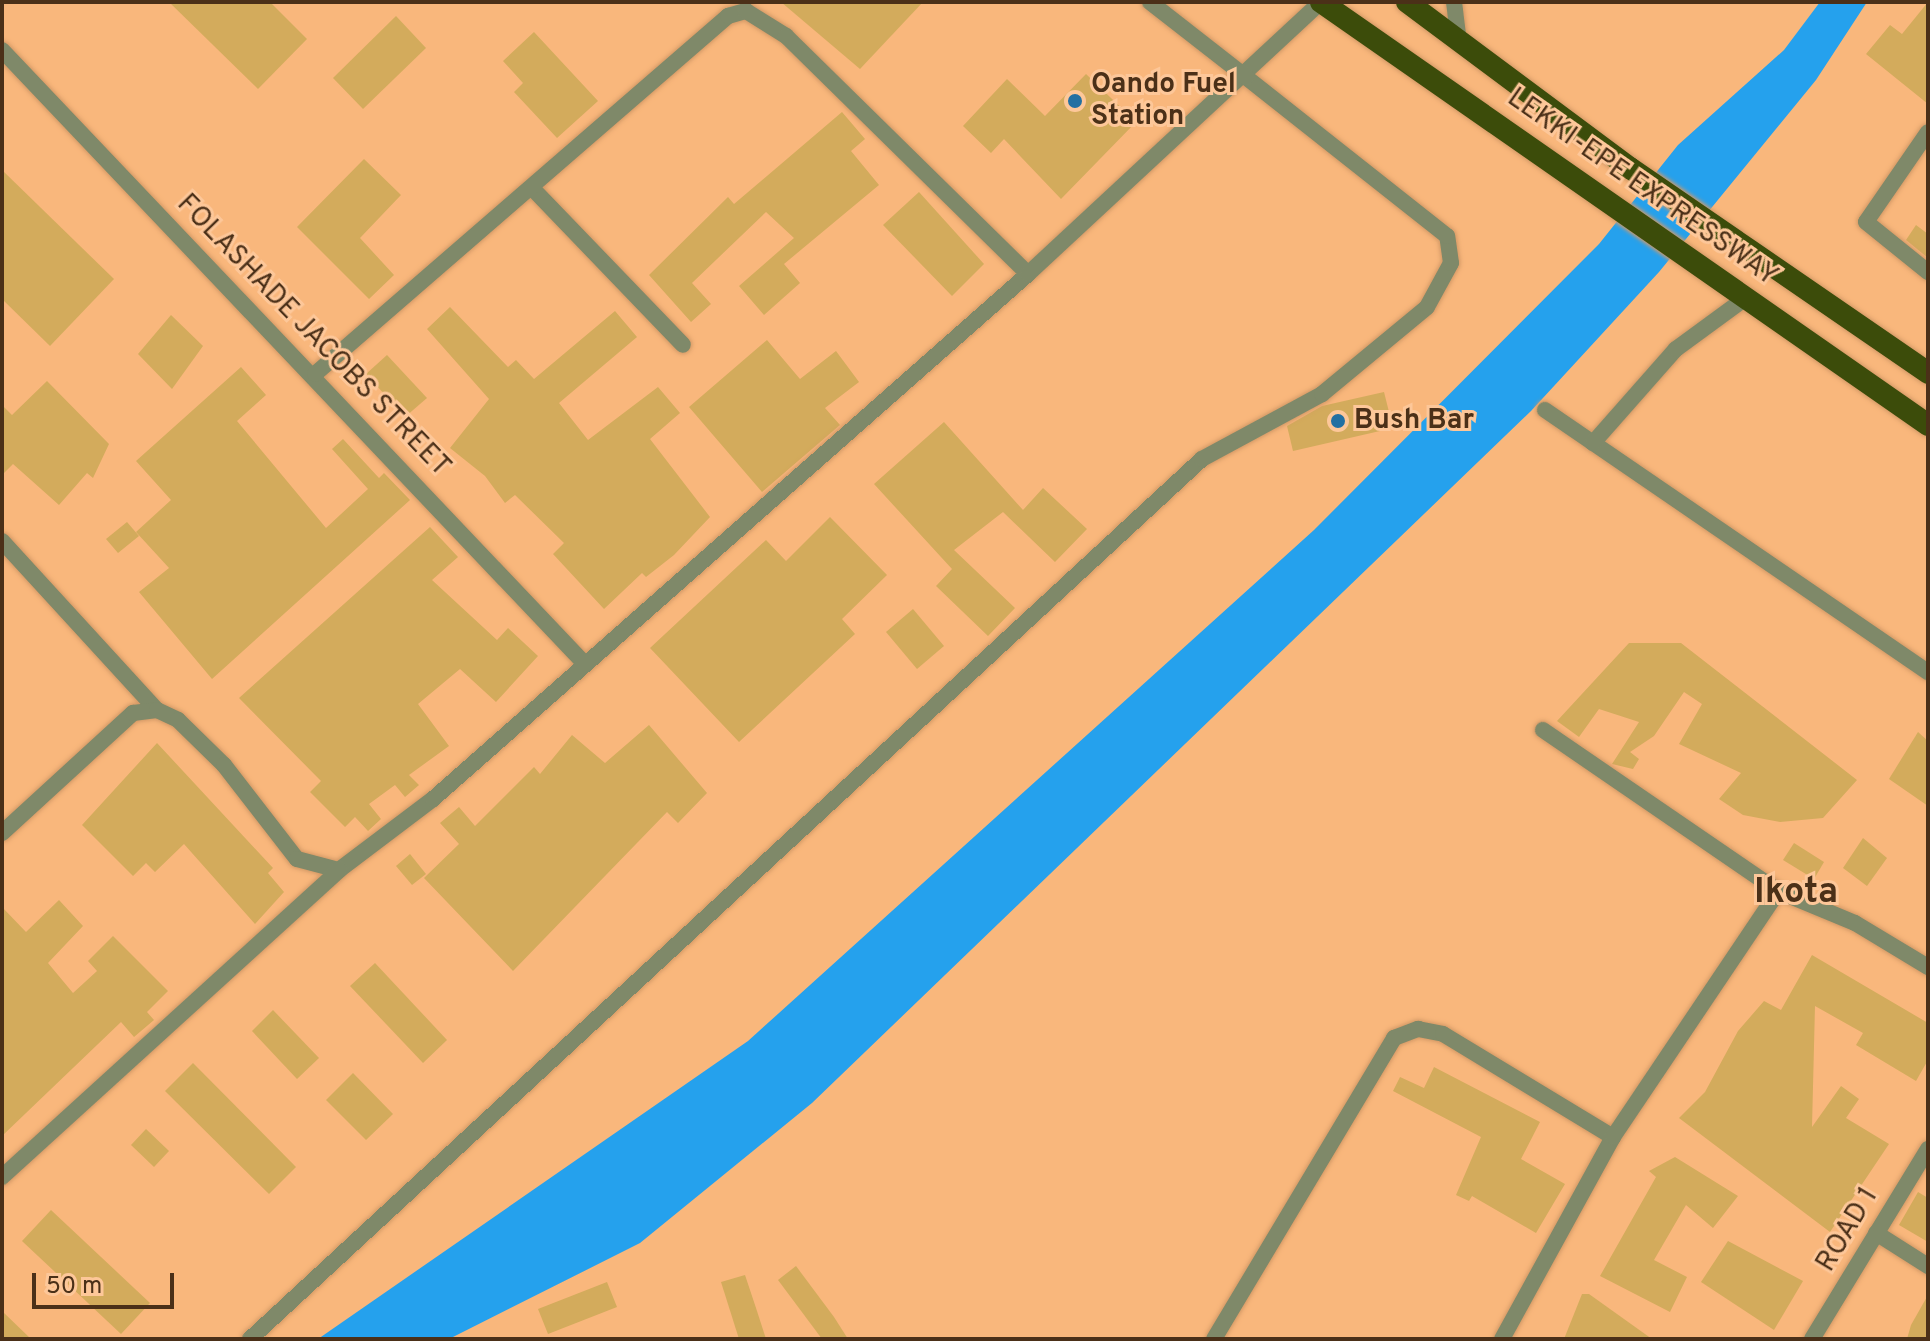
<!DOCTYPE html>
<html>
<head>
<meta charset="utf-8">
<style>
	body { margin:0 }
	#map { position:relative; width:1930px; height:1341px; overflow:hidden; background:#f9b77c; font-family:Overpass,sans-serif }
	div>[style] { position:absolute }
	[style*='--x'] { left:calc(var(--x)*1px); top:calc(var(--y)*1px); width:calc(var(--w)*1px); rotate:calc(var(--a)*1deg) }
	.water>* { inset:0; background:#25a1ed }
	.building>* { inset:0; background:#d3ab5c }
	.roads { filter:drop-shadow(0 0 2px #d39966) drop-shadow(0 0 2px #d39966) }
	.minor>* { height:16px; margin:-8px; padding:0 8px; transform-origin:8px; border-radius:8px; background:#7f8969 }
	.tertiary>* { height:16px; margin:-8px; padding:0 8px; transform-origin:8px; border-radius:8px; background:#7f8969 }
	.trunk>* { height:22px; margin:-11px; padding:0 11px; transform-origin:11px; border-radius:11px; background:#3c4c0a }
	.dots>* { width:22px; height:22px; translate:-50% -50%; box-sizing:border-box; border:4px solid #fdc799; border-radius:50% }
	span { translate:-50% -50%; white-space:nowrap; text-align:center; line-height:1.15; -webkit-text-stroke:6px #fdc799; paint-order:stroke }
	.poi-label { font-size:28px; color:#4b3018; font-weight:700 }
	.left { translate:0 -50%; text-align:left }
	.street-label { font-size:28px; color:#4b3018 }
	.district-label { font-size:36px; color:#4b3018; font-weight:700 }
	.frame { position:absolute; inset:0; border:4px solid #4b3018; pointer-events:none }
	.scale { position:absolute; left:32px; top:1273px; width:142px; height:36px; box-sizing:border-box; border:4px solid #4b3018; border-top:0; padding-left:10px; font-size:24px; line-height:28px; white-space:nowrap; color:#4b3018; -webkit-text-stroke:6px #fdc799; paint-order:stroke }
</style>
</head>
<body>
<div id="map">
	<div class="water">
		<div style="clip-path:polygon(1820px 2px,1867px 2px,1816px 80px,1659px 272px,1531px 411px,812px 1103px,640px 1243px,449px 1339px,318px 1339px,748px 1041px,1314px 530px,1599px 244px,1678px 145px,1784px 50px)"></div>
	</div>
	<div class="building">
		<div style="clip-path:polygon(169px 2px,270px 2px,307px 39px,258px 89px)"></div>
		<div style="clip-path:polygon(781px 2px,923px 2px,860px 69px)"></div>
		<div style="clip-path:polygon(1928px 2px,1928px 104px,1866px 54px,1890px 25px,1902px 34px)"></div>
		<div style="clip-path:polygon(396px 16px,426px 48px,363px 109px,333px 78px)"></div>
		<div style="clip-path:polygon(534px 32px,598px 101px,557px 138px,514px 92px,523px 83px,503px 61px)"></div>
		<div style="clip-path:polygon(1086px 74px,1136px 122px,1061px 199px,1004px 139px,991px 153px,963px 126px,1007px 79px,1045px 116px)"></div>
		<div style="clip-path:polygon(842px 112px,865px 139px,851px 151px,879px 185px,784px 264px,800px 283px,764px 315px,739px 286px,794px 238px,766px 212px,692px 283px,711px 304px,691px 322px,649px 275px,728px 197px,734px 204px)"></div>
		<div style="clip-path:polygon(364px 159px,401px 195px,360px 238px,394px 275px,369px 299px,297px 227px)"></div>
		<div style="clip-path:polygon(2px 170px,114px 279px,50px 346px,2px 299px)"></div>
		<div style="clip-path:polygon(919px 192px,984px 264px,952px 296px,883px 225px)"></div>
		<div style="clip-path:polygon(1916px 225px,1928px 234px,1928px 258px,1906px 240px)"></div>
		<div style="clip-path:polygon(450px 307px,508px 367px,516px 360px,534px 379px,615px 311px,637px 337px,559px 403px,588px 440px,658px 387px,680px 413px,650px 439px,710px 517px,674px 555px,646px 577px,642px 573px,604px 609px,553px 554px,564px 543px,515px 495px,505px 503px,485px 476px,450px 448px,489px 399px,427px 329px)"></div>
		<div style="clip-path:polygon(171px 315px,203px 346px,172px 389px,138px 354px)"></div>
		<div style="clip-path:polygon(767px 340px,800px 379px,836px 351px,859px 382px,825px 408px,840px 425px,762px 492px,689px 407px)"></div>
		<div style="clip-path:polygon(387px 355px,427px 398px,405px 417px,366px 374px)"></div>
		<div style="clip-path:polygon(241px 367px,266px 395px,237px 421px,326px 528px,368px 489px,332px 449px,343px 439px,379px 478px,384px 473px,410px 500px,212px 679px,139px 592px,169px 568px,136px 532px,171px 500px,136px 461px)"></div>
		<div style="clip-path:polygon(47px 381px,109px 444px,93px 478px,87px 473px,59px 505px,13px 464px,2px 475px,2px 405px,12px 415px)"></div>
		<div style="clip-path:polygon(1384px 392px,1393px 428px,1293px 451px,1287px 426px,1322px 406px)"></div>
		<div style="clip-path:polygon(944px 422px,1023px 510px,1043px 488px,1087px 529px,1055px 562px,1003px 512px,954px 550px,1015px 608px,988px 636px,936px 586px,952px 569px,874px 484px)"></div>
		<div style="clip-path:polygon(830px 517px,887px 575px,842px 619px,855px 634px,739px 742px,650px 648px,766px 540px,786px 561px)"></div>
		<div style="clip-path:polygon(127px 522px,139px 536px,118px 553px,106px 539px)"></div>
		<div style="clip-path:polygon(430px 527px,458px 557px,432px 580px,497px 640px,508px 628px,538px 656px,496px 702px,460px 669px,418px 704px,449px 746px,409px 775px,419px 785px,405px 797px,395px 785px,369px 804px,381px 819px,368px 831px,355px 817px,345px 827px,310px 792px,321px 781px,239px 698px)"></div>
		<div style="clip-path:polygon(913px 609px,944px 646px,917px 669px,886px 632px)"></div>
		<div style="clip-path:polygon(1629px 643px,1681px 643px,1857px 780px,1823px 818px,1780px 822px,1743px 815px,1719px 799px,1741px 773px,1679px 744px,1702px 704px,1684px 692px,1654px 736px,1630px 752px,1639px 759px,1633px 769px,1612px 764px,1639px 722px,1599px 709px,1579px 737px,1557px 721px)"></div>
		<div style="clip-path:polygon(649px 725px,707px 793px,678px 823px,667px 812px,513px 971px,424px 878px,459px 844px,440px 823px,459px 807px,475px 826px,534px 767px,540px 774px,572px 735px,605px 763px)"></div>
		<div style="clip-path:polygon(1918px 732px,1928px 741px,1928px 806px,1889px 779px)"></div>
		<div style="clip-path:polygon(157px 743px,273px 868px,268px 873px,284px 892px,255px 924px,184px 844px,155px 872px,146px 863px,133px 876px,82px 825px)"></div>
		<div style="clip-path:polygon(1863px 838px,1887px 858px,1867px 886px,1843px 868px)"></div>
		<div style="clip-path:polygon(1794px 843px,1824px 862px,1814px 879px,1783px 860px)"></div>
		<div style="clip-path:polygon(410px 854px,426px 874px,412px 885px,396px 866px)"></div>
		<div style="clip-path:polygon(59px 900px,83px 926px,48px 963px,73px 993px,97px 971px,88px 961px,113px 936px,168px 991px,147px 1012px,154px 1020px,134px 1037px,121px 1022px,2px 1136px,2px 907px,26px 932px)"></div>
		<div style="clip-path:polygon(1812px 955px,1928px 1023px,1928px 1060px,1916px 1081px,1856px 1045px,1863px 1033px,1815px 1006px,1812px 1127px,1841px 1086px,1859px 1099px,1846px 1118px,1889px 1144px,1830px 1232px,1679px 1118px,1705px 1092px,1738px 1031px,1764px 1001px,1781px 1010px)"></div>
		<div style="clip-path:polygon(375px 963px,447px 1040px,423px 1063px,350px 986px)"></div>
		<div style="clip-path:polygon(273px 1010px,319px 1058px,297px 1079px,252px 1031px)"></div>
		<div style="clip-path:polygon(193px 1063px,296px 1167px,269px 1194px,165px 1091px)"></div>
		<div style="clip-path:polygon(1434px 1067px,1540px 1122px,1521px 1159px,1565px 1184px,1536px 1233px,1472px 1196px,1469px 1201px,1456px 1195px,1481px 1137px,1393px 1091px,1400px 1077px,1424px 1088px)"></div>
		<div style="clip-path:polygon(353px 1073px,393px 1114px,366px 1140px,326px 1100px)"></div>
		<div style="clip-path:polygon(146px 1129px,169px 1151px,154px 1167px,131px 1145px)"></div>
		<div style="clip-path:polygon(1675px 1157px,1738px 1196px,1713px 1228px,1686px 1205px,1654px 1260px,1687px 1277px,1670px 1312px,1600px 1276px,1656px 1177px,1649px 1171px)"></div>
		<div style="clip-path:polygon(1918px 1192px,1928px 1198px,1928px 1242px,1899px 1225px)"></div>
		<div style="clip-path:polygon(51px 1210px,150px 1303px,121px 1334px,22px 1241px)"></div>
		<div style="clip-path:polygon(1728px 1241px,1803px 1281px,1774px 1330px,1701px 1282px)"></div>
		<div style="clip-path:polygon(796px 1266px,834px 1317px,848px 1339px,822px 1339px,778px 1280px)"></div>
		<div style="clip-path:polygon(745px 1275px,756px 1308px,766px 1339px,739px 1339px,721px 1282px)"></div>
		<div style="clip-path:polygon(607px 1282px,617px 1307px,548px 1334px,538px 1309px)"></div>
		<div style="clip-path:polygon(1582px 1294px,1589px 1294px,1652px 1339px,1564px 1339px)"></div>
		<div style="clip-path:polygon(1928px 1295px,1928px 1339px,1907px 1339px,1911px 1325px)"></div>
		<div style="clip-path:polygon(2px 1311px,31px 1339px,2px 1339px)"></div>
	</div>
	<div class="roads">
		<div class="minor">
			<div style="--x:1454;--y:2;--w:35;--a:83"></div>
			<div style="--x:2;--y:50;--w:844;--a:46.49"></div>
			<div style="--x:1928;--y:132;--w:109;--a:124.6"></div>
			<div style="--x:1866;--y:222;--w:80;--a:38.9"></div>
			<div style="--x:533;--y:189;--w:216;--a:46.1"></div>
			<div style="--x:315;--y:374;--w:547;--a:-40.92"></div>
			<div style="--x:728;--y:16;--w:19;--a:-16"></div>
			<div style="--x:746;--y:11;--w:47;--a:32"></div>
			<div style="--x:786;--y:36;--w:339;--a:44.5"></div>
			<div style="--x:1545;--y:410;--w:464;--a:34.4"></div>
			<div style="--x:1593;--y:443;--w:125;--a:-48.6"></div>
			<div style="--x:1676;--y:349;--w:88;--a:-36.2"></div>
			<div style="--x:2;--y:541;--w:229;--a:47.5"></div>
			<div style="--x:1543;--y:730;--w:285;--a:34.4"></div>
			<div style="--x:1778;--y:891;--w:83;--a:22.6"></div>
			<div style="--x:1855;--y:923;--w:85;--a:31.1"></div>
			<div style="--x:2;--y:833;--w:178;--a:-42.5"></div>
			<div style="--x:133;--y:713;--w:24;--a:-7"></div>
			<div style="--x:157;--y:710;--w:23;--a:25"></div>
			<div style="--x:178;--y:720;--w:64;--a:44.4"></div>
			<div style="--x:224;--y:765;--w:119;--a:52.2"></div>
			<div style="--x:297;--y:859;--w:43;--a:14.7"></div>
			<div style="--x:339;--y:870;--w:118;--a:-37.1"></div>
			<div style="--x:433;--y:799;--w:794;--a:-41.42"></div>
			<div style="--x:1028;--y:274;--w:400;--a:-42.9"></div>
			<div style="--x:2;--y:1177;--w:456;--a:-42.3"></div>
			<div style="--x:1876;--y:1233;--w:62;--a:32.4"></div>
			<div style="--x:250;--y:1339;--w:1296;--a:-42.75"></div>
			<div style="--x:1202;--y:459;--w:136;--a:-28.4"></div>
			<div style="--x:1322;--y:394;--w:136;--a:-39.6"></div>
			<div style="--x:1427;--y:307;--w:50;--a:-61.4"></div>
			<div style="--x:1451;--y:263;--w:27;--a:-98"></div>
			<div style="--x:1447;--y:236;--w:256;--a:-141.7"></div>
			<div style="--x:1214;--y:1339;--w:351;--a:-59.1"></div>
			<div style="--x:1394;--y:1038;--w:26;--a:-21"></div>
			<div style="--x:1418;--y:1029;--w:25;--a:11"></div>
			<div style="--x:1443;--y:1034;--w:199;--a:31.2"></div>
			<div style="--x:1502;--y:1339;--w:230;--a:-61.2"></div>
			<div style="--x:1613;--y:1137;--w:296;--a:-56.1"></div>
		</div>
		<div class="tertiary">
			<div style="--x:1150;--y:2;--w:122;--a:38"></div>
			<div style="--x:1812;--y:1339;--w:223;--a:-58.6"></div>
		</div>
		<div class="trunk">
			<div style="--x:1321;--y:2;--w:740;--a:34.87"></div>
			<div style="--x:1407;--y:2;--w:278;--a:36.7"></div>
			<div style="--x:1630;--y:168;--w:362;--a:34.5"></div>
		</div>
	</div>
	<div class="dots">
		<div style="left:1075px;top:101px;background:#2370a2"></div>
		<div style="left:1338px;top:421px;background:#2370a2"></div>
	</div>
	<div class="poi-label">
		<span class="left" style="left:1091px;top:101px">Oando Fuel<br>Station</span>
		<span class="left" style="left:1354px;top:421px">Bush Bar</span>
	</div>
	<div class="street-label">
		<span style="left:1642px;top:188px;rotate:35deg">LEKKI-EPE EXPRESSWAY</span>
		<span style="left:313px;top:336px;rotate:46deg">FOLASHADE JACOBS STREET</span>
		<span style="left:1848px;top:1230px;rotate:-59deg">ROAD 1</span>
	</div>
	<div class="district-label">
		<span style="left:1796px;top:894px">Ikota</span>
	</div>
	<div class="frame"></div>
	<div class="scale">50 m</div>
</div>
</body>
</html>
